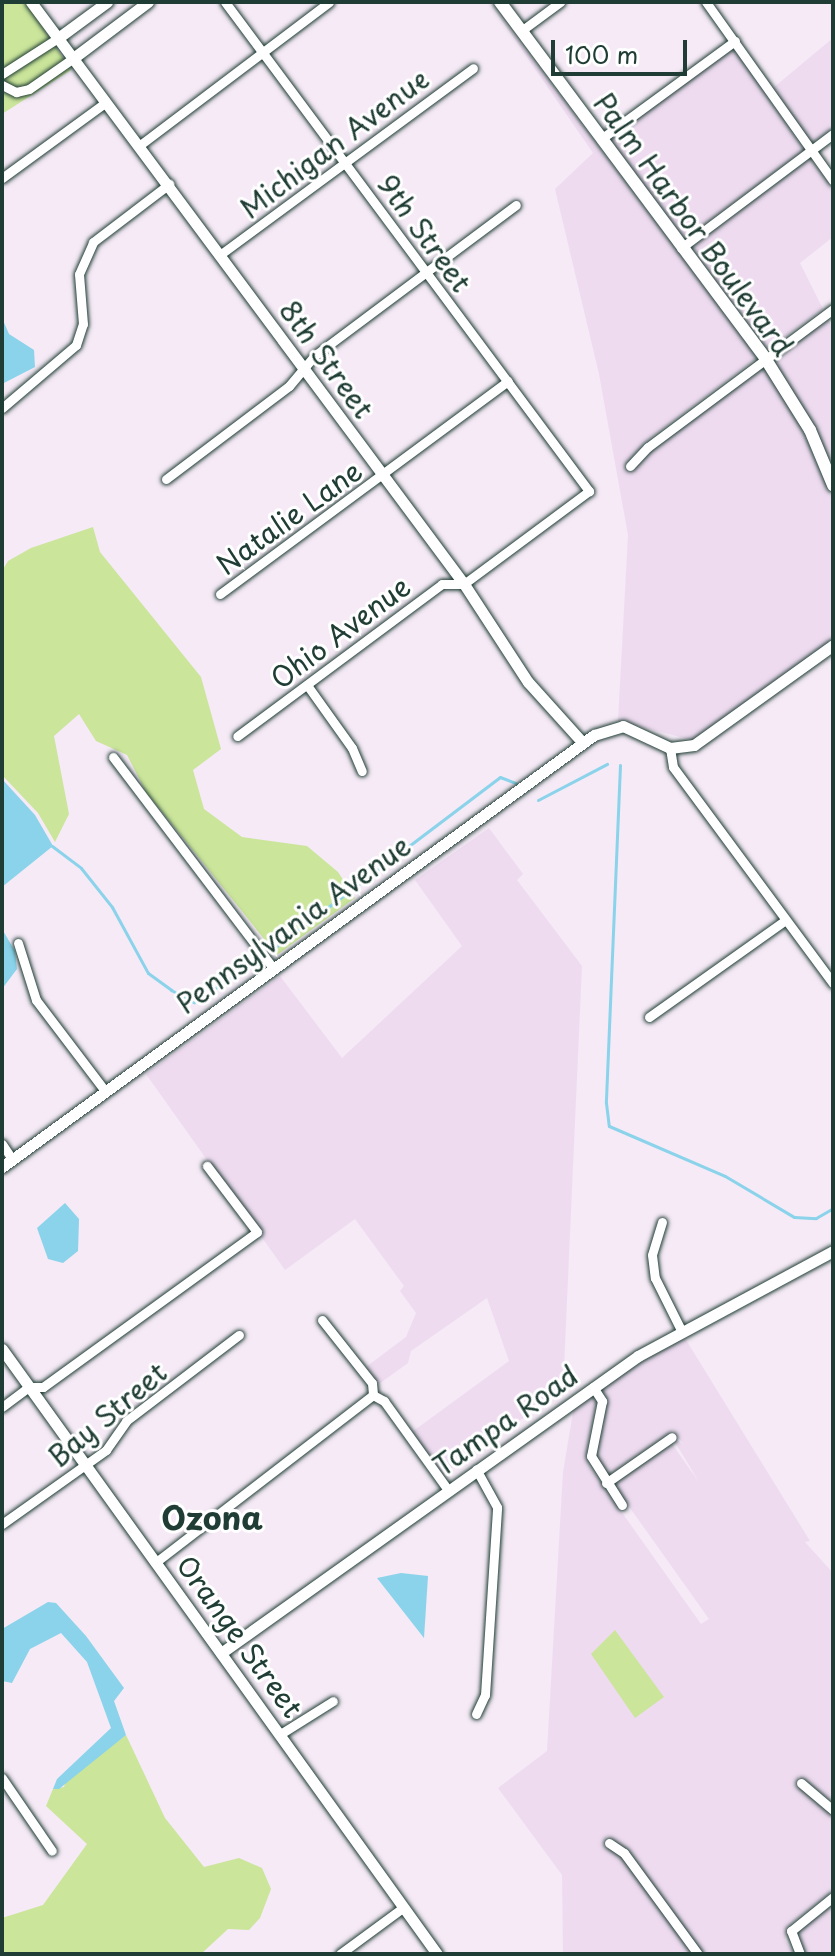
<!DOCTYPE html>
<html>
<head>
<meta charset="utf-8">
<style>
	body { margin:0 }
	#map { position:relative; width:835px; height:1956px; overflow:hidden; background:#f5eaf6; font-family:"Playpen Sans",sans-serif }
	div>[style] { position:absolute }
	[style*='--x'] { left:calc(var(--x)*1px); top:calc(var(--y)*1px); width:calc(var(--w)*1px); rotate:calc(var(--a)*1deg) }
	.built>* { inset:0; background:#eedbf0 }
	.green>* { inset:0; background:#cbe59b }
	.water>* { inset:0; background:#8ad3ea }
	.stream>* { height:3px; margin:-1.5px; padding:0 1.5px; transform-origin:1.5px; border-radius:1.5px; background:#8ad3ea }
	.roads { filter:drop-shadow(0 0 2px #1f3d34) drop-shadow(0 0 2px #1f3d34) }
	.minor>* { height:9px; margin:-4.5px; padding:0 4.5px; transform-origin:4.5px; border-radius:4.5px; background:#fff }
	.tertiary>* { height:11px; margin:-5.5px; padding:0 5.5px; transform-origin:5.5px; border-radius:5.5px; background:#fff }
	.secondary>* { height:12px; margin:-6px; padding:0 6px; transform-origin:6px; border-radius:6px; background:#fff }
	span { translate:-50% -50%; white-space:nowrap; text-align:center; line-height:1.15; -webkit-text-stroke:6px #fff; paint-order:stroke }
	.street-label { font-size:28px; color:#1f3d34 }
	.quarter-label { font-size:32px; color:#1f3d34; font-weight:700 }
	.frame { position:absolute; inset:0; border:4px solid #1f3d34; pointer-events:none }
	.scale { position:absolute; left:551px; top:40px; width:136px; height:36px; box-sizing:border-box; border:4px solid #1f3d34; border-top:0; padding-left:10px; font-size:24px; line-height:28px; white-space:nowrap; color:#1f3d34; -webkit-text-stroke:6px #fff; paint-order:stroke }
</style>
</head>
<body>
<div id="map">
	<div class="built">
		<div style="clip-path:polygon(489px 2px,758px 357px,645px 442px,624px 466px,631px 472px,651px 450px,764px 365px,795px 413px,833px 500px,833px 638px,692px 740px,618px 721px,628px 535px,599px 374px,555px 189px,593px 153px)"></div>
		<div style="clip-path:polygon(833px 38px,833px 128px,811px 144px,773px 88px)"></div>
		<div style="clip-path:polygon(734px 48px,804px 150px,682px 241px,608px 140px)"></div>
		<div style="clip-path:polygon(810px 158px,833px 189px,833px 237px,800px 263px,823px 309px,765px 351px,688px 250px)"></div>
		<div style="clip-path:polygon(828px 319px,833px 330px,833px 472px,772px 360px)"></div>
		<div style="clip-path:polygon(489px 828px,523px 874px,517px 880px,582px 966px,563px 1390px,442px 1475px,412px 1432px,509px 1361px,487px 1298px,411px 1351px,408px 1363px,379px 1384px,366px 1367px,406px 1337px,416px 1313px,400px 1291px,404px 1286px,355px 1219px,285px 1270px,146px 1074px,280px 976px,342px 1058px,462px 946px,415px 880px)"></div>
		<div style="clip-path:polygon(683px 1335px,810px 1541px,805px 1542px,833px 1573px,833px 1802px,799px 1776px,795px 1784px,818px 1798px,833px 1818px,833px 1890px,787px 1927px,785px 1940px,794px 1954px,703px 1954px,628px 1850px,607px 1836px,603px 1845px,621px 1856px,692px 1954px,563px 1954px,562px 1875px,498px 1788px,547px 1751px,563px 1472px,574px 1406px,592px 1394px,597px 1401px,586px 1454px,589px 1466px,701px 1624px,709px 1619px,613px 1484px,672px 1444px,699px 1482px,672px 1437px,683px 1444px,673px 1430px,607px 1476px,596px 1456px,607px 1402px,600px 1389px)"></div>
		<div style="clip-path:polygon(833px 1903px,833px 1954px,806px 1954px,795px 1933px)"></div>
	</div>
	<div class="green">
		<div style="clip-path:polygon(2px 2px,26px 2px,71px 70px,2px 114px)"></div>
		<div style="clip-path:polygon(93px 527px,100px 552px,201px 677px,221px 749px,193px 770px,204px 809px,242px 837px,307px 846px,338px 872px,355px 898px,277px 955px,146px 792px,127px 755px,96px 741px,79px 714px,54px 736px,69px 814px,55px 842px,38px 813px,2px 775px,2px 571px,8px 561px,31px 548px)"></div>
		<div style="clip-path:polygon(615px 1630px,664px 1697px,635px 1718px,591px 1654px)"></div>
		<div style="clip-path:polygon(126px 1735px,165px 1818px,204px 1867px,239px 1858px,262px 1868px,271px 1889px,260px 1918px,249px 1930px,228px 1929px,201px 1954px,2px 1954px,2px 1918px,43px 1905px,87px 1844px,46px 1806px,53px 1789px,64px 1787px,66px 1779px)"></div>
	</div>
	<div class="water">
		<div style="clip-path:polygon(2px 318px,9px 334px,34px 350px,35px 367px,2px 384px)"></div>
		<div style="clip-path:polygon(2px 779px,35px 815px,53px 846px,2px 887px)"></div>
		<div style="clip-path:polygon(2px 929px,15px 951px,17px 969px,2px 989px)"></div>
		<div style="clip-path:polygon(65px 1203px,79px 1219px,78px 1251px,63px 1263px,48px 1259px,37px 1228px)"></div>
		<div style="clip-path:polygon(401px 1573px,428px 1576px,424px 1638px,377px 1578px)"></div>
		<div style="clip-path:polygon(48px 1602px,56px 1603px,86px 1636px,124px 1688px,114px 1701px,126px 1735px,59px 1789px,53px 1789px,57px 1779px,111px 1728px,87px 1662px,61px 1633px,30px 1649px,12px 1683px,2px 1681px,2px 1629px)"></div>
	</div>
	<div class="stream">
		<div style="--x:620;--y:765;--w:338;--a:92.4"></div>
		<div style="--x:606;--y:1103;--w:23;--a:83"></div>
		<div style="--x:609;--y:1126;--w:126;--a:23.3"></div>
		<div style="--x:725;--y:1176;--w:80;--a:30.7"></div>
		<div style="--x:794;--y:1217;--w:22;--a:3"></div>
		<div style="--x:816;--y:1218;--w:20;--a:-30"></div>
		<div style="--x:538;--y:800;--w:78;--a:-27.6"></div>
		<div style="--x:52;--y:846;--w:36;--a:37"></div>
		<div style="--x:81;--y:868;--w:50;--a:51.5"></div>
		<div style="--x:112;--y:907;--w:75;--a:61.4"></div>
		<div style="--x:148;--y:973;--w:29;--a:36"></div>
		<div style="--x:171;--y:990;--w:26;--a:28"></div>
		<div style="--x:194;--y:1002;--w:77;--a:-33.3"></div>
		<div style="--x:270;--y:951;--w:288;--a:-37.1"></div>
		<div style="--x:500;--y:777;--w:17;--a:21"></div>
	</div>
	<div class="roads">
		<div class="minor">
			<div style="--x:225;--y:2;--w:610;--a:53.34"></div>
			<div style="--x:589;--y:491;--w:156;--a:143.4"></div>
			<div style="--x:464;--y:584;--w:22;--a:180"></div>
			<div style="--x:442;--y:584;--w:255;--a:143.4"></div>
			<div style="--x:706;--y:2;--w:219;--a:54.6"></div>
			<div style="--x:521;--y:31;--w:49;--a:-36.6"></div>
			<div style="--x:2;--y:74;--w:67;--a:-32.7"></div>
			<div style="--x:2;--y:85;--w:16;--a:27"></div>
			<div style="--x:16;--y:92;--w:13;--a:-13"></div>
			<div style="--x:29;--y:89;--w:52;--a:-34.9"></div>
			<div style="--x:601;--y:139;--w:166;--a:-36.2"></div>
			<div style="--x:140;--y:145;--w:237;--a:-37.1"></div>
			<div style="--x:2;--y:178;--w:127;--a:-36.1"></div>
			<div style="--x:681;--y:248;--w:190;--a:-36.9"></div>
			<div style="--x:221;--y:254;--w:313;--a:-36.4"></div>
			<div style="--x:2;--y:408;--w:97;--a:-40.4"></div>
			<div style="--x:76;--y:345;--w:22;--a:-72"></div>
			<div style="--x:83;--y:324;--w:50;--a:-94.6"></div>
			<div style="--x:79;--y:274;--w:35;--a:-66"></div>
			<div style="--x:93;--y:242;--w:96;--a:-37.3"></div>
			<div style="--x:630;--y:466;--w:26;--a:-47"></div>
			<div style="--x:648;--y:447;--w:231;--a:-36.7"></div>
			<div style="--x:166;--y:479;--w:154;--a:-37.1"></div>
			<div style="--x:289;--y:386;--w:39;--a:-50"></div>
			<div style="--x:314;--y:356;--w:252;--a:-36.8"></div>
			<div style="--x:220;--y:594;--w:358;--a:-36.5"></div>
			<div style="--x:307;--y:685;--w:77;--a:54.5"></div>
			<div style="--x:352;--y:748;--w:25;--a:67"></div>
			<div style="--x:670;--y:748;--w:19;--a:81"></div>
			<div style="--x:673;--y:767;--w:269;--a:53.5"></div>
			<div style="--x:113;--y:757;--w:265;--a:52.8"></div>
			<div style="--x:18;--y:943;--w:60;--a:72.5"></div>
			<div style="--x:36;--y:1000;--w:114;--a:52.8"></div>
			<div style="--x:649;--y:1017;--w:166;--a:-35.4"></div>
			<div style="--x:2;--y:1144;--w:18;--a:56"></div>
			<div style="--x:662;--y:1222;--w:34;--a:107"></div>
			<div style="--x:652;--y:1255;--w:23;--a:83"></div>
			<div style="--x:655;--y:1278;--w:58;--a:63.4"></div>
			<div style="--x:322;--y:1320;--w:80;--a:51.6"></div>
			<div style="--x:372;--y:1383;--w:12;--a:85"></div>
			<div style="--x:593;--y:1387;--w:17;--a:57"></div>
			<div style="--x:602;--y:1401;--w:56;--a:101.3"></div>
			<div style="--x:591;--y:1456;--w:58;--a:57.7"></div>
			<div style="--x:373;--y:1395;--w:13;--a:29"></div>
			<div style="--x:384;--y:1401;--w:110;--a:54.3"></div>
			<div style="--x:2;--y:1407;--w:34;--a:-37"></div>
			<div style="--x:29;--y:1387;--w:14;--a:0"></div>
			<div style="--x:43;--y:1387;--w:264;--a:-35.9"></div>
			<div style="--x:257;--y:1232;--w:83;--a:-127.1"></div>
			<div style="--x:606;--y:1483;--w:80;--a:-34.9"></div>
			<div style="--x:2;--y:1524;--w:128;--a:-35.4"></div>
			<div style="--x:106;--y:1450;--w:35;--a:-55"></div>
			<div style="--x:126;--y:1421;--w:142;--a:-37.3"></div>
			<div style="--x:156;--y:1562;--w:274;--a:-37.6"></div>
			<div style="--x:476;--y:1714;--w:21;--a:-65"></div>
			<div style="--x:485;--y:1695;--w:188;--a:-86.3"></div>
			<div style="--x:497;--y:1507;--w:43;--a:-118.9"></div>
			<div style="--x:282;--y:1733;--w:60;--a:-32.1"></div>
			<div style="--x:2;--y:1778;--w:88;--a:55.6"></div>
			<div style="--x:801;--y:1783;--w:42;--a:40.2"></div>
			<div style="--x:609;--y:1843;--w:18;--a:34"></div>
			<div style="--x:624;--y:1853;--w:125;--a:53.8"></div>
			<div style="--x:340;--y:1954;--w:79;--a:-36.3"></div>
			<div style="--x:800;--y:1954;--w:25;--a:-111"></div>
			<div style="--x:791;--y:1931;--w:54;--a:-39"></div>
		</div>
		<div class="tertiary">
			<div style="--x:31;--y:2;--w:725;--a:53.35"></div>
			<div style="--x:464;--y:584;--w:117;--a:56.9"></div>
			<div style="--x:528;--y:682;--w:82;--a:48"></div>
			<div style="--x:58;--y:38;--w:61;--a:-36.3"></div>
			<div style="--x:72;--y:59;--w:95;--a:-36.9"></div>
			<div style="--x:2;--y:1167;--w:733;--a:-36.12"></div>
			<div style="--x:594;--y:735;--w:30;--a:-17"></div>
			<div style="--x:623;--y:726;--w:52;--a:25.1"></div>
			<div style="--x:670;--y:748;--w:24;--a:-7"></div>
			<div style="--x:694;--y:745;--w:171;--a:-35.7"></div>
			<div style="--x:2;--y:1349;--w:745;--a:54.28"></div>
			<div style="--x:221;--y:1653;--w:512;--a:-35.46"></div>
			<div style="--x:638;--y:1356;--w:221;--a:-28.3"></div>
		</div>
		<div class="secondary">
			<div style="--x:500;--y:2;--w:444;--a:53.3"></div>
			<div style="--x:765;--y:358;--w:85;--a:58"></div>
			<div style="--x:810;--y:430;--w:60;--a:67.3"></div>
		</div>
	</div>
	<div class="street-label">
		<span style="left:334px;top:143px;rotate:-37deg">Michigan Avenue</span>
		<span style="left:694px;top:224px;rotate:54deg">Palm Harbor Boulevard</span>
		<span style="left:425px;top:233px;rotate:54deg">9th Street</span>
		<span style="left:327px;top:359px;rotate:54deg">8th Street</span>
		<span style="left:289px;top:517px;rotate:-36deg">Natalie Lane</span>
		<span style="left:340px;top:632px;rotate:-37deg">Ohio Avenue</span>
		<span style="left:293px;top:924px;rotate:-36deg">Pennsylvania Avenue</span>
		<span style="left:107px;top:1414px;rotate:-40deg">Bay Street</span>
		<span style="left:505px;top:1420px;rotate:-35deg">Tampa Road</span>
		<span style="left:240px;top:1636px;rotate:54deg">Orange Street</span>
	</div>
	<div class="quarter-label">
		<span style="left:212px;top:1517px">Ozona</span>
	</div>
	<div class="frame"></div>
	<div class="scale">100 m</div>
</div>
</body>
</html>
